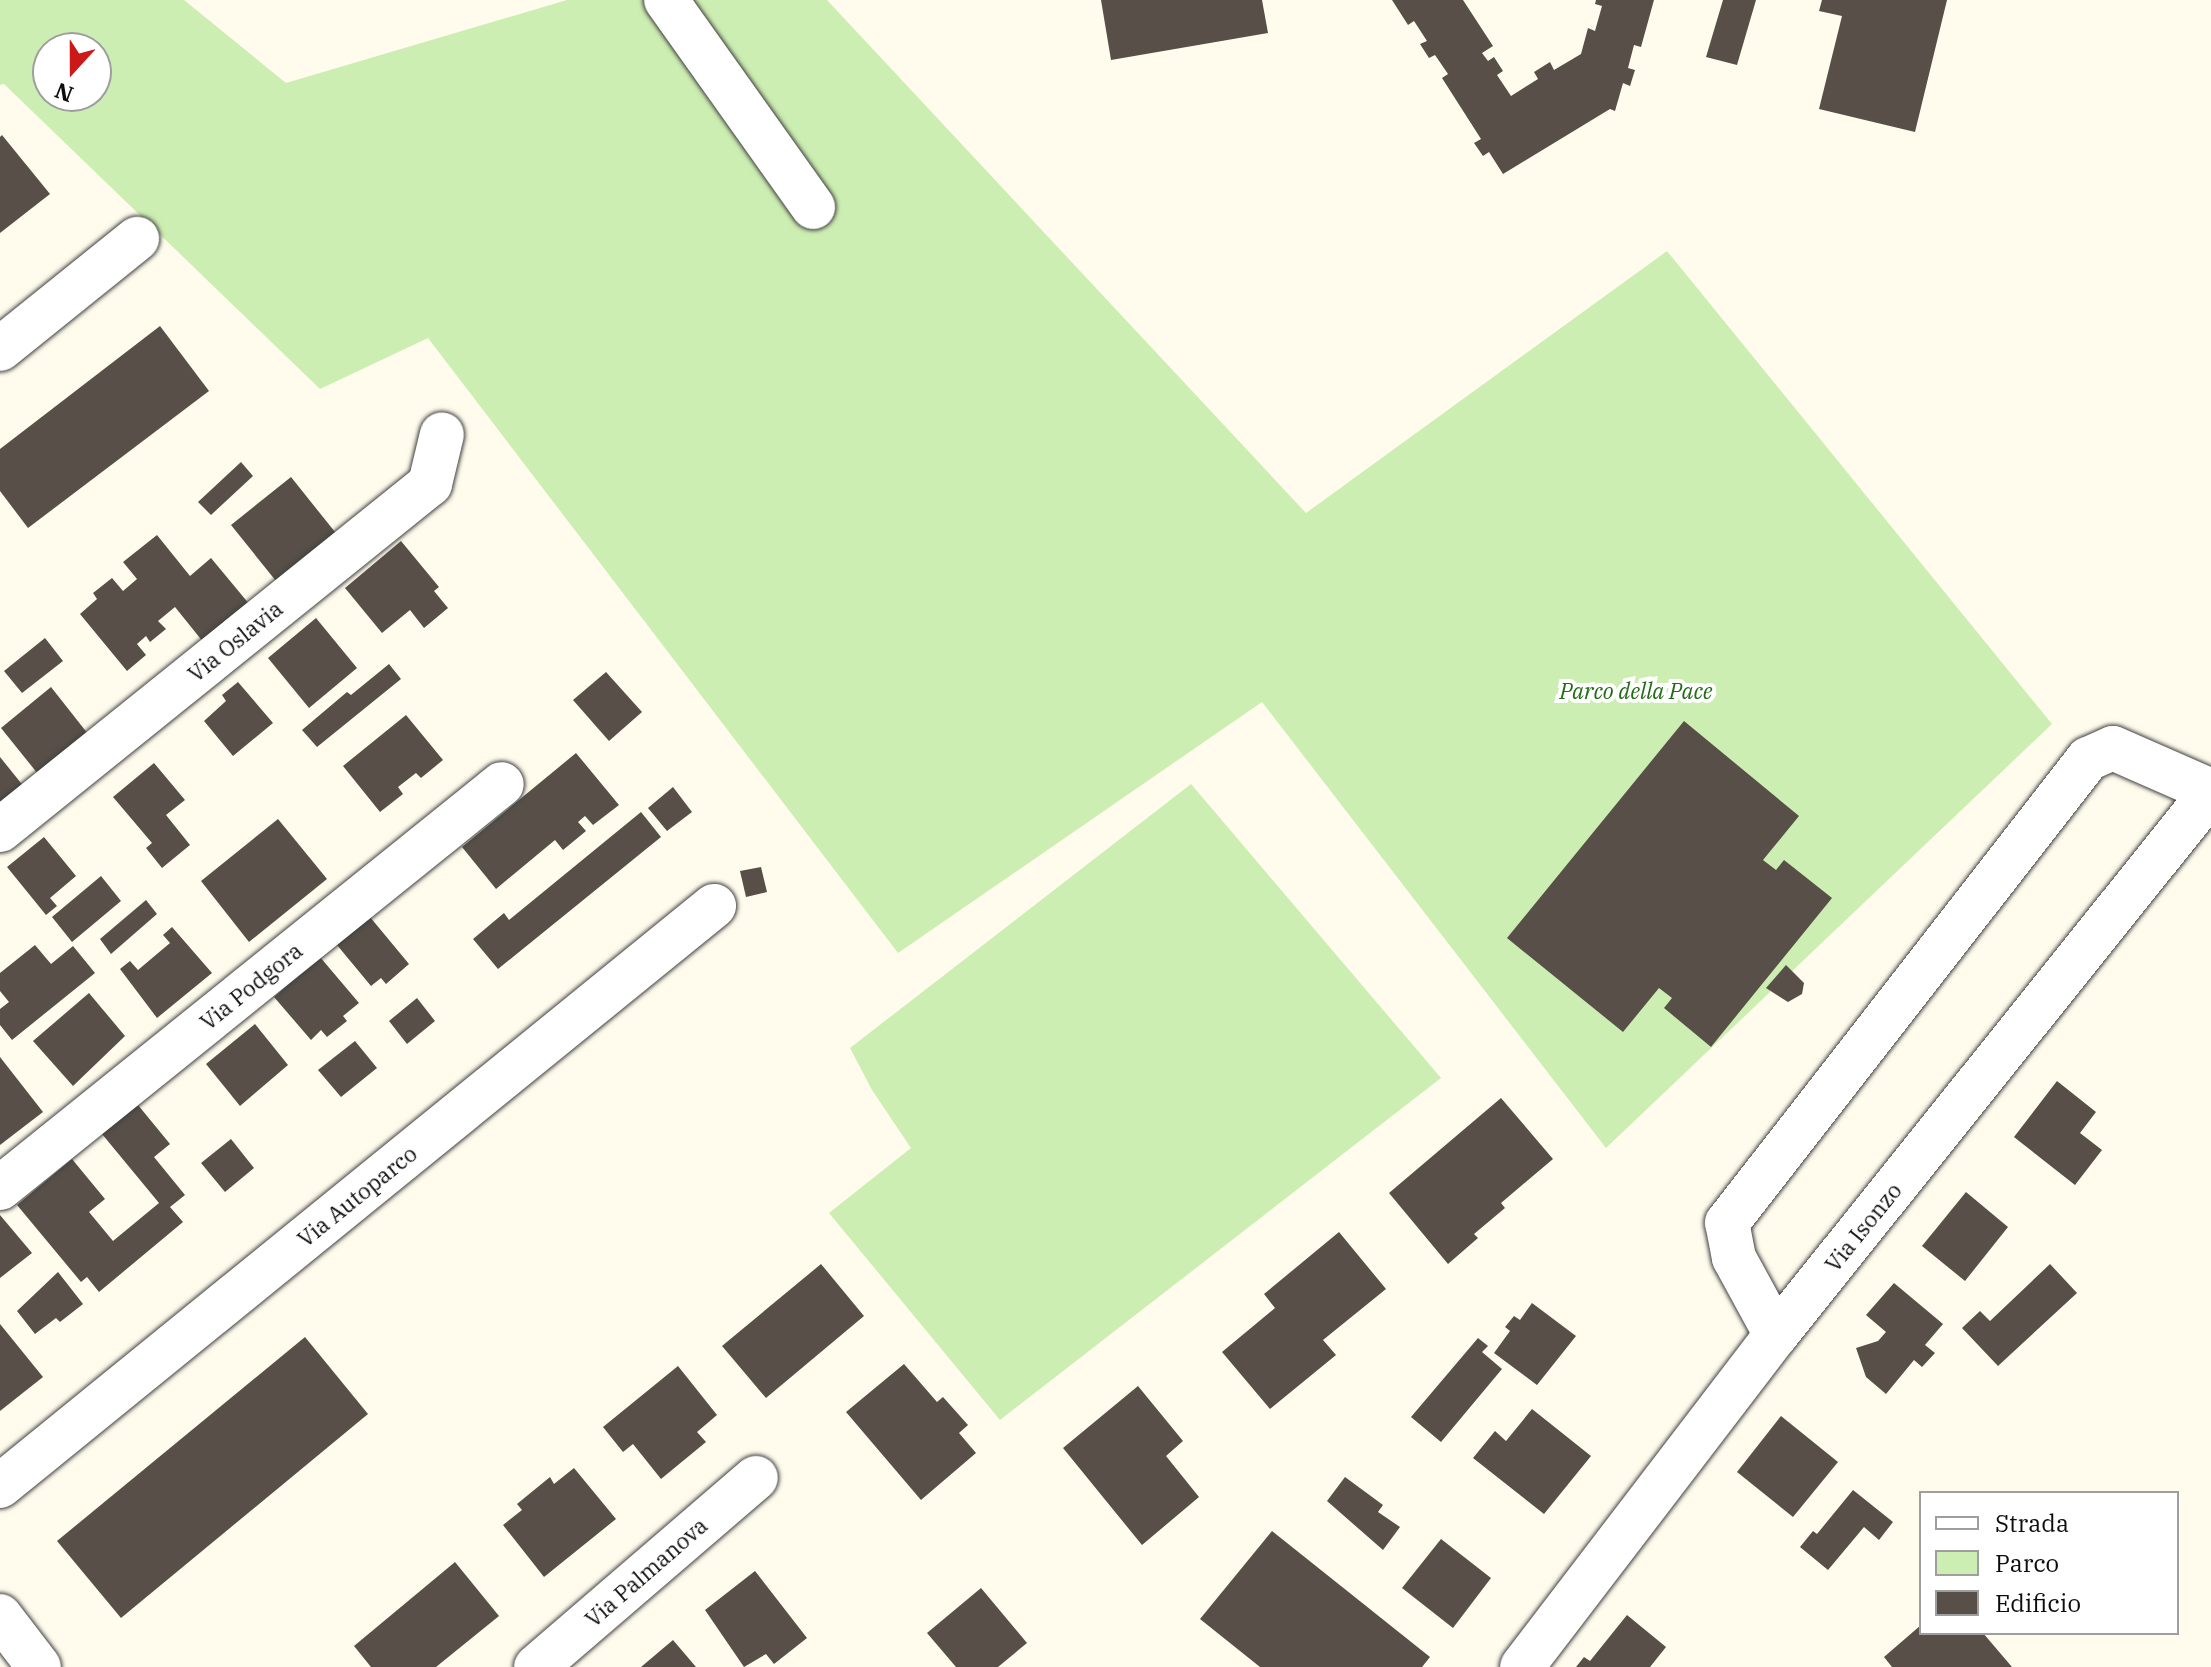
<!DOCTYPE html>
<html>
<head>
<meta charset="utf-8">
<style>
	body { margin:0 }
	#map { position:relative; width:2211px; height:1667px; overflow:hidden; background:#fffced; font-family:"IBM Plex Serif",serif }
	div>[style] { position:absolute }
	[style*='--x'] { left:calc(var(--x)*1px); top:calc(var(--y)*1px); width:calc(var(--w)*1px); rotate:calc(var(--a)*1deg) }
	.green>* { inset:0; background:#cdeeb2 }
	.building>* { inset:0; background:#574f48 }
	.roads { filter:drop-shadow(0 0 2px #404040) drop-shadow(0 0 2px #404040) }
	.minor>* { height:44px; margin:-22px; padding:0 22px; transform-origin:22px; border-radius:22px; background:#fff }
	span { translate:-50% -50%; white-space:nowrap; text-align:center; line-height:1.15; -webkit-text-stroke:8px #fff; paint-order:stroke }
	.street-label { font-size:22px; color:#0d0d0d }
	.park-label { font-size:22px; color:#236b17; font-style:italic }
	.legend { position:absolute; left:1919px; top:1491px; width:260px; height:144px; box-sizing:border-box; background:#fff; border:2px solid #9e9e9e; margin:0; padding:10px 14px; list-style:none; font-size:24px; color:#0d0d0d }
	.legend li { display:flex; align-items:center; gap:16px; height:40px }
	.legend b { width:40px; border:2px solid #9e9e9e }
	.north { position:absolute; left:32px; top:32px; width:80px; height:80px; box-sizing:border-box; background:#fff; border:2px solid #9e9e9e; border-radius:50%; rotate:201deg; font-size:22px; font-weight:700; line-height:32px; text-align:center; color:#0d0d0d }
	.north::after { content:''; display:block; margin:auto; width:28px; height:36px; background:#cb1917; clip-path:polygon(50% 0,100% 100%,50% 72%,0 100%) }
</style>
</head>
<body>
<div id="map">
	<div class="green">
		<div style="clip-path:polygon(evenodd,0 0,184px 0,286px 83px,567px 0,827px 0,1306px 513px,1667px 251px,2052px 724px,1606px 1148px,1262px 702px,898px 953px,428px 338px,320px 389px,4px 84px,0 85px,0 0,48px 48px,96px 48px,96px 96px,48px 96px,48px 48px)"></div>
		<div style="clip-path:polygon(1191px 784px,1441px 1078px,1000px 1420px,829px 1213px,911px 1148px,872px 1090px,850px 1048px)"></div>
	</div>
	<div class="building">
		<div style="clip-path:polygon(1101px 0,1262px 0,1268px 33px,1111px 60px)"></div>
		<div style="clip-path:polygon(1392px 0,1463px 0,1493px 46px,1482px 53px,1488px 61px,1494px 57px,1503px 71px,1497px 75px,1511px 96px,1538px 79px,1534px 72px,1550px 62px,1554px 70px,1581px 54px,1588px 28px,1595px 31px,1602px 6px,1595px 4px,1596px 0,1654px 0,1641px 47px,1634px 45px,1628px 68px,1635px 70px,1630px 86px,1623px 83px,1615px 111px,1610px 109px,1503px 174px,1489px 152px,1483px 156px,1474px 143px,1481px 139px,1442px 78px,1448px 74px,1435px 55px,1429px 58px,1420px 44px,1427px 41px,1414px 21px,1408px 25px)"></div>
		<div style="clip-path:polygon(1723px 0,1756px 0,1737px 65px,1706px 57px)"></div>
		<div style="clip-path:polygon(1822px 0,1947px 0,1915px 132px,1819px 109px,1842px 16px,1819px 11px)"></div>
		<div style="clip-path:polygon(2px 135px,50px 194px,0 233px,0 137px)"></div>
		<div style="clip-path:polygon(160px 326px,209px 391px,28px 528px,0 491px,0 449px)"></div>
		<div style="clip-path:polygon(241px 462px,253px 476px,211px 515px,198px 502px)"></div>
		<div style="clip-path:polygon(291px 477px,339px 537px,280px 586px,231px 525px)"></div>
		<div style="clip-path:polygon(157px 535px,190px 576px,211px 558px,250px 605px,204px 643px,175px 607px,158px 621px,166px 629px,150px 642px,146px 636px,137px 644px,146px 655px,127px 671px,80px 614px,97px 599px,93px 593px,112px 578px,123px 591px,137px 579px,123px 562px)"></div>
		<div style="clip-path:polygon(401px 541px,439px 587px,434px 591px,448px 608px,424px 628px,410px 610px,382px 633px,345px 588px)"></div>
		<div style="clip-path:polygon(316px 618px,357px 668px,309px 708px,268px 658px)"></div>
		<div style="clip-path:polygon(45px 638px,63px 661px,22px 693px,4px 671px)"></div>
		<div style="clip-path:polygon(389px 664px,401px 679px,317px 747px,302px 730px,347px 692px,351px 695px)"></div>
		<div style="clip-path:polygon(606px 672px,642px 712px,609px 741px,573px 700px)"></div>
		<div style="clip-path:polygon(238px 682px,273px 723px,233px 756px,204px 721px,226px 701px,222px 695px)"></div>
		<div style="clip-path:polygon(51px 687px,92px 739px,42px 779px,1px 728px)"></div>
		<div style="clip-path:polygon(406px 715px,443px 760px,421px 778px,416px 773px,398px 787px,403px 794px,380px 812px,343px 766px)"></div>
		<div style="clip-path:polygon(1684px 721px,1799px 816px,1763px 860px,1776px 870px,1784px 860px,1832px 898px,1711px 1047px,1664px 1008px,1672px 998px,1659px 988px,1623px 1032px,1507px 938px)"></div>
		<div style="clip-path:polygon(576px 753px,619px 805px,593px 825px,585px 816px,578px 822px,586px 831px,563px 850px,555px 840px,496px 889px,462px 847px)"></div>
		<div style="clip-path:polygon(0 757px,29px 793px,0 806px)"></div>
		<div style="clip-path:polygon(154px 763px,185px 800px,166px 815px,190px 845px,162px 868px,146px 848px,152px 843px,113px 797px)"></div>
		<div style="clip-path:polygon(673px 787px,692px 812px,667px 831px,648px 808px)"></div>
		<div style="clip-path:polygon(641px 812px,661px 837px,498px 969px,473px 939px,504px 913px,509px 920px)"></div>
		<div style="clip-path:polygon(278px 819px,327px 879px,249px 942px,201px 881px)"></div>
		<div style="clip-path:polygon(44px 837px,76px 876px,50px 898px,57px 906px,46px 915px,7px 867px)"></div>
		<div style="clip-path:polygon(761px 867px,767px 892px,746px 897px,740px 871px)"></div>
		<div style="clip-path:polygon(101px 876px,121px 901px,72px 942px,52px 917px)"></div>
		<div style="clip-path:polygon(146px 900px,157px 914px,111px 954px,100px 939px)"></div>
		<div style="clip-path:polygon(370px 917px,409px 964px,386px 984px,381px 978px,371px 986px,337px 945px)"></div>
		<div style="clip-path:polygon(172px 927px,212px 973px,157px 1018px,120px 969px,130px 961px,138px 970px,170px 943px,163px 935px)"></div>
		<div style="clip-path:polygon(35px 945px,51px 964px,73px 946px,95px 973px,12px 1040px,0 1025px,0 1009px,9px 1002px,0 991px,0 973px)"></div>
		<div style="clip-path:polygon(320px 957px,359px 1003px,343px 1016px,347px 1021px,327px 1037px,321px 1030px,311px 1040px,274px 997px)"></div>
		<div style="clip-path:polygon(1786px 965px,1804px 983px,1802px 994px,1788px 1002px,1766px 988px)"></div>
		<div style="clip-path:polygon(89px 993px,125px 1036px,73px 1086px,33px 1041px)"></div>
		<div style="clip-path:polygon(417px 998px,435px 1021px,407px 1044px,389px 1021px)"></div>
		<div style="clip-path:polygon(255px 1024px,288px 1065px,240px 1106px,206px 1064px)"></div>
		<div style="clip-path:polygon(355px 1041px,377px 1068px,341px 1097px,318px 1070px)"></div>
		<div style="clip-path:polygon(0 1057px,43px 1112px,0 1145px)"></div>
		<div style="clip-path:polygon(2057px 1081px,2096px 1112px,2080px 1133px,2102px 1150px,2075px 1185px,2014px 1137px)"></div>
		<div style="clip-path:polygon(1501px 1098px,1553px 1159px,1501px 1203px,1505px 1208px,1474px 1234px,1478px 1238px,1448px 1264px,1389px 1193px)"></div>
		<div style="clip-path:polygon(138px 1105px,170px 1144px,154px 1157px,185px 1195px,170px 1207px,183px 1222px,99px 1292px,87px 1277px,81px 1282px,17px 1205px,72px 1159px,105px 1199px,89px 1212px,113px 1241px,159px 1203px,102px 1134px)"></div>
		<div style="clip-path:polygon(231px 1139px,254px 1168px,225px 1192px,201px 1163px)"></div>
		<div style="clip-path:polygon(1966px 1192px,2008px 1227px,1965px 1281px,1922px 1246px)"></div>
		<div style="clip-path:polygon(0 1215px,32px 1253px,0 1278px)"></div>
		<div style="clip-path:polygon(1339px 1232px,1386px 1289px,1323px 1340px,1336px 1355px,1270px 1409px,1222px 1352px,1275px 1308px,1264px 1294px)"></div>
		<div style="clip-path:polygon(821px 1264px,864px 1316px,766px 1398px,722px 1346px)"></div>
		<div style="clip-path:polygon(2050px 1264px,2077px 1293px,1998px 1366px,1962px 1328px,1980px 1311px,1990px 1321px)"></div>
		<div style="clip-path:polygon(58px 1272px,83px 1304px,60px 1322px,56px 1318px,35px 1334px,17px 1311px)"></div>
		<div style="clip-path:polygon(1894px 1283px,1943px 1324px,1925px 1345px,1935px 1353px,1922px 1367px,1914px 1360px,1886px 1394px,1866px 1377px,1856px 1348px,1878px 1341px,1886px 1332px,1866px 1315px)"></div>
		<div style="clip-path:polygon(1532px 1303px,1576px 1336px,1537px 1385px,1494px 1353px,1510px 1331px,1505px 1327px,1514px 1316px,1520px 1320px)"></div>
		<div style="clip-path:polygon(0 1324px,43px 1377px,0 1411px)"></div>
		<div style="clip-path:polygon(305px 1337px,368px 1414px,121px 1618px,57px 1541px)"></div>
		<div style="clip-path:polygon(1478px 1338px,1488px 1346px,1482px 1352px,1502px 1369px,1441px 1442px,1411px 1417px)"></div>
		<div style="clip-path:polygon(904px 1364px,937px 1402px,943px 1397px,968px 1425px,959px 1433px,976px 1453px,921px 1500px,846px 1412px)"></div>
		<div style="clip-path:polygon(678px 1366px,717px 1415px,697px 1432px,706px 1442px,661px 1479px,633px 1444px,623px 1452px,603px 1427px)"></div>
		<div style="clip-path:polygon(1138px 1386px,1183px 1441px,1166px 1456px,1199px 1497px,1142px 1545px,1063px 1448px)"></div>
		<div style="clip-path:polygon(1532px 1409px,1591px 1456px,1544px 1514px,1473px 1458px,1495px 1431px,1506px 1441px)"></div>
		<div style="clip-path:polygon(1781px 1416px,1838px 1462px,1793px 1517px,1737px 1472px)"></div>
		<div style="clip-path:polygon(574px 1468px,616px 1519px,544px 1577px,503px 1525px,522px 1510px,517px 1504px,550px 1477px,554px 1484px)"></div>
		<div style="clip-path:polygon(1345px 1477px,1383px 1505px,1378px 1512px,1400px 1527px,1383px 1550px,1327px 1501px)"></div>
		<div style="clip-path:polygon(1853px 1490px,1893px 1522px,1879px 1540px,1864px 1527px,1828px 1570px,1800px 1547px,1813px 1531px,1817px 1534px)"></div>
		<div style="clip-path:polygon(1272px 1531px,1430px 1657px,1422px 1667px,1260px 1667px,1200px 1619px)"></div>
		<div style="clip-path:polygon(1441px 1539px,1491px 1578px,1453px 1628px,1402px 1588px)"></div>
		<div style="clip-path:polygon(455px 1562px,499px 1616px,436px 1667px,371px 1667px,354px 1646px)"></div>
		<div style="clip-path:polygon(755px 1571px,807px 1638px,774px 1664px,766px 1654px,744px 1667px,705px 1610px)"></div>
		<div style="clip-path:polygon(981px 1588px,1027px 1643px,998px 1667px,956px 1667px,927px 1633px)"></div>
		<div style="clip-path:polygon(1627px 1615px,1666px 1647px,1650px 1667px,1576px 1667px,1584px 1657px,1590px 1661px)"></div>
		<div style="clip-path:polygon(1921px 1625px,1921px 1633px,1983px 1633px,2012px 1667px,1892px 1667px,1884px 1657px)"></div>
		<div style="clip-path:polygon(673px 1640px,696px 1667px,641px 1667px)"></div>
	</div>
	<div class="roads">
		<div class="minor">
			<div style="--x:666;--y:0;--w:254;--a:54.6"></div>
			<div style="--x:0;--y:349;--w:176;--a:-38.8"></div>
			<div style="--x:0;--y:830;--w:552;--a:-38.82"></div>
			<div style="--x:430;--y:484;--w:51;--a:-76.5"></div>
			<div style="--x:0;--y:1188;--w:644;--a:-38.83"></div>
			<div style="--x:1776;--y:1335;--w:88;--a:-118.6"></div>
			<div style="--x:1734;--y:1258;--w:36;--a:-101"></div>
			<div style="--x:1727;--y:1223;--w:588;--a:-52.12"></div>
			<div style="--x:2088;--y:759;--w:27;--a:-24"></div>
			<div style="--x:2113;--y:748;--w:107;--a:23.7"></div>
			<div style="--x:0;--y:1486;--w:920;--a:-39.09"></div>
			<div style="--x:0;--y:1616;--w:64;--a:52.6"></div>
			<div style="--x:536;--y:1667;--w:290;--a:-40.7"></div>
			<div style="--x:1522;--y:1667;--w:418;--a:-52.6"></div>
			<div style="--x:1776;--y:1335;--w:696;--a:-51.3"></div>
		</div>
	</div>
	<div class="street-label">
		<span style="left:235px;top:641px;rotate:-39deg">Via Oslavia</span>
		<span style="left:251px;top:986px;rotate:-39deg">Via Podgora</span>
		<span style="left:357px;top:1196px;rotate:-39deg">Via Autoparco</span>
		<span style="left:1863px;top:1227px;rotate:-51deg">Via Isonzo</span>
		<span style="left:646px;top:1572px;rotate:-41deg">Via Palmanova</span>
	</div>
	<div class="park-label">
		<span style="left:1636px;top:691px">Parco della Pace</span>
	</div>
	<ul class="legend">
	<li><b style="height:10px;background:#fff"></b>Strada</li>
	<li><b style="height:22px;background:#cdeeb2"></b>Parco</li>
	<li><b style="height:22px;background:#574f48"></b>Edificio</li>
	</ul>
	<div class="north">N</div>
</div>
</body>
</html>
